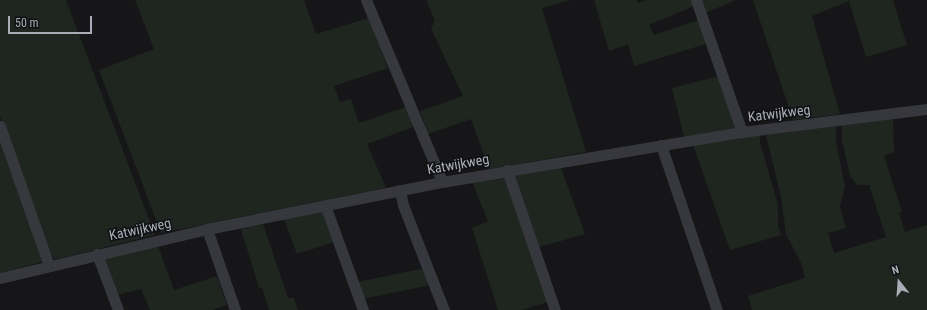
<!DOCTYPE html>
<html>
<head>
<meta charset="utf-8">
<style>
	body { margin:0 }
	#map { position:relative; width:927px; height:310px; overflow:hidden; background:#161618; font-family:"Roboto Condensed",sans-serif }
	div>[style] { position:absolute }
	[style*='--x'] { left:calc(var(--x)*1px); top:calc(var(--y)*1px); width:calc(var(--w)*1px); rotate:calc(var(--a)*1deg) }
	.green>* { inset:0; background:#1e261f }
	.street>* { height:11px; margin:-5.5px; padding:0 5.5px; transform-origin:5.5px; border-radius:5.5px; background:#37383d }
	span { translate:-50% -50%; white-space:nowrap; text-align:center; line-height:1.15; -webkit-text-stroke:3px #111113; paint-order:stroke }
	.street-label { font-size:14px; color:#a8adb8 }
	.north { position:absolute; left:879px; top:262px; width:40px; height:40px; -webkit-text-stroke:3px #111113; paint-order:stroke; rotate:343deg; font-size:11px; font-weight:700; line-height:16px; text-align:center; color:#a8adb8 }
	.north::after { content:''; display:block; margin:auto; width:14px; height:18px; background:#a8adb8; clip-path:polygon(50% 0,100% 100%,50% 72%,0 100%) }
	.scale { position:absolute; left:8px; top:16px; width:84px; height:18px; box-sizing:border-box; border:2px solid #a8adb8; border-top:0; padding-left:5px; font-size:12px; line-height:14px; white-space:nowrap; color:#a8adb8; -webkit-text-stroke:3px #111113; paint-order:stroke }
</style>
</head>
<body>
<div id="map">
	<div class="green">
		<div style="clip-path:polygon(0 0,66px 0,155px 235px,61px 258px,55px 259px,50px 254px,0 116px)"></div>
		<div style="clip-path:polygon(135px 0,304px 0,316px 34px,369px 18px,388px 68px,334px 86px,340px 102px,351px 99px,359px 123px,409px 106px,416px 126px,367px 144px,386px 188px,161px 233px,99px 70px,154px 49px)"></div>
		<div style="clip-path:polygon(426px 0,571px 0,542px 8px,586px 152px,489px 169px,471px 119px,428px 134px,420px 111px,463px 96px,431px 29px,435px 21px)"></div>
		<div style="clip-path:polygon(594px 0,637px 0,638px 3px,647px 0,692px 0,694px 6px,649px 25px,654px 35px,701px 19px,709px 43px,634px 66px,628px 44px,609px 51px)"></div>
		<div style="clip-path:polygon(700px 0,736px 0,705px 13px)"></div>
		<div style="clip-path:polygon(753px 0,893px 0,907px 45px,866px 57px,849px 1px,812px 16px,840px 114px,793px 120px)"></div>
		<div style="clip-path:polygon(719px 76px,736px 128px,684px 137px,672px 88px)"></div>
		<div style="clip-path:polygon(893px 118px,894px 152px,884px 156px,902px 212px,899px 213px,905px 232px,927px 225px,927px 310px,752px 310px,748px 296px,805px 278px,801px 263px,786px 234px,781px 197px,766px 135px,836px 126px,836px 142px,845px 186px,840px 207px,846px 228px,828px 233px,834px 253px,886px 237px,869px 185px,857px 185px,850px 176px,842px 140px,842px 125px)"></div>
		<div style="clip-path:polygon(0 134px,42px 262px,0 273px)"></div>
		<div style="clip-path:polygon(760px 135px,760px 142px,778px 205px,778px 225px,781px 235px,730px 250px,693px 145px)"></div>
		<div style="clip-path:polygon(561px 168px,585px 234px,536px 248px,514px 175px)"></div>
		<div style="clip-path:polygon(500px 176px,506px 179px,548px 302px,522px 310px,498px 310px,472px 228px,488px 221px,472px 182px)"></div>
		<div style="clip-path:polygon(322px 211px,334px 242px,297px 254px,284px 219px)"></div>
		<div style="clip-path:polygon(263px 224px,288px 298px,294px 298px,298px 310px,269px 310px,262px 287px,259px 288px,241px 229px)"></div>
		<div style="clip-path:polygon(158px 246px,174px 290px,217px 276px,227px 305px,212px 310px,150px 310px,141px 289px,117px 295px,101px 260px)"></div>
		<div style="clip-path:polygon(425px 268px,431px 285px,362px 299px,357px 282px)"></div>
	</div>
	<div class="street">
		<div style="--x:366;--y:0;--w:197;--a:67.3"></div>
		<div style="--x:696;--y:0;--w:140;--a:70.8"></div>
		<div style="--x:0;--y:126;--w:148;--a:70.7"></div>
		<div style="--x:661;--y:145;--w:174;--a:71.3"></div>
		<div style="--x:507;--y:170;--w:148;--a:71.1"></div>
		<div style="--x:400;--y:190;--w:15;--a:79"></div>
		<div style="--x:403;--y:205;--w:113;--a:68.7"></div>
		<div style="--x:325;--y:205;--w:112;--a:70.1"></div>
		<div style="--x:207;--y:229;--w:86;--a:70.9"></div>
		<div style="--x:97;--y:254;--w:60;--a:69.4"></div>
		<div style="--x:0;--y:278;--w:213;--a:-13.3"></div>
		<div style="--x:207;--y:229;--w:240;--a:-11.3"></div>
		<div style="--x:442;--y:182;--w:304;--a:-9.5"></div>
		<div style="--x:742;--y:132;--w:186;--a:-7.1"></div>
	</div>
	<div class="street-label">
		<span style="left:779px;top:113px;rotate:-7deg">Katwijkweg</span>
		<span style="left:458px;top:164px;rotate:-10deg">Katwijkweg</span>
		<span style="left:140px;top:229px;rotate:-12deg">Katwijkweg</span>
	</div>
	<div class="north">N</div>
	<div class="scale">50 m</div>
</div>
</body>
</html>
